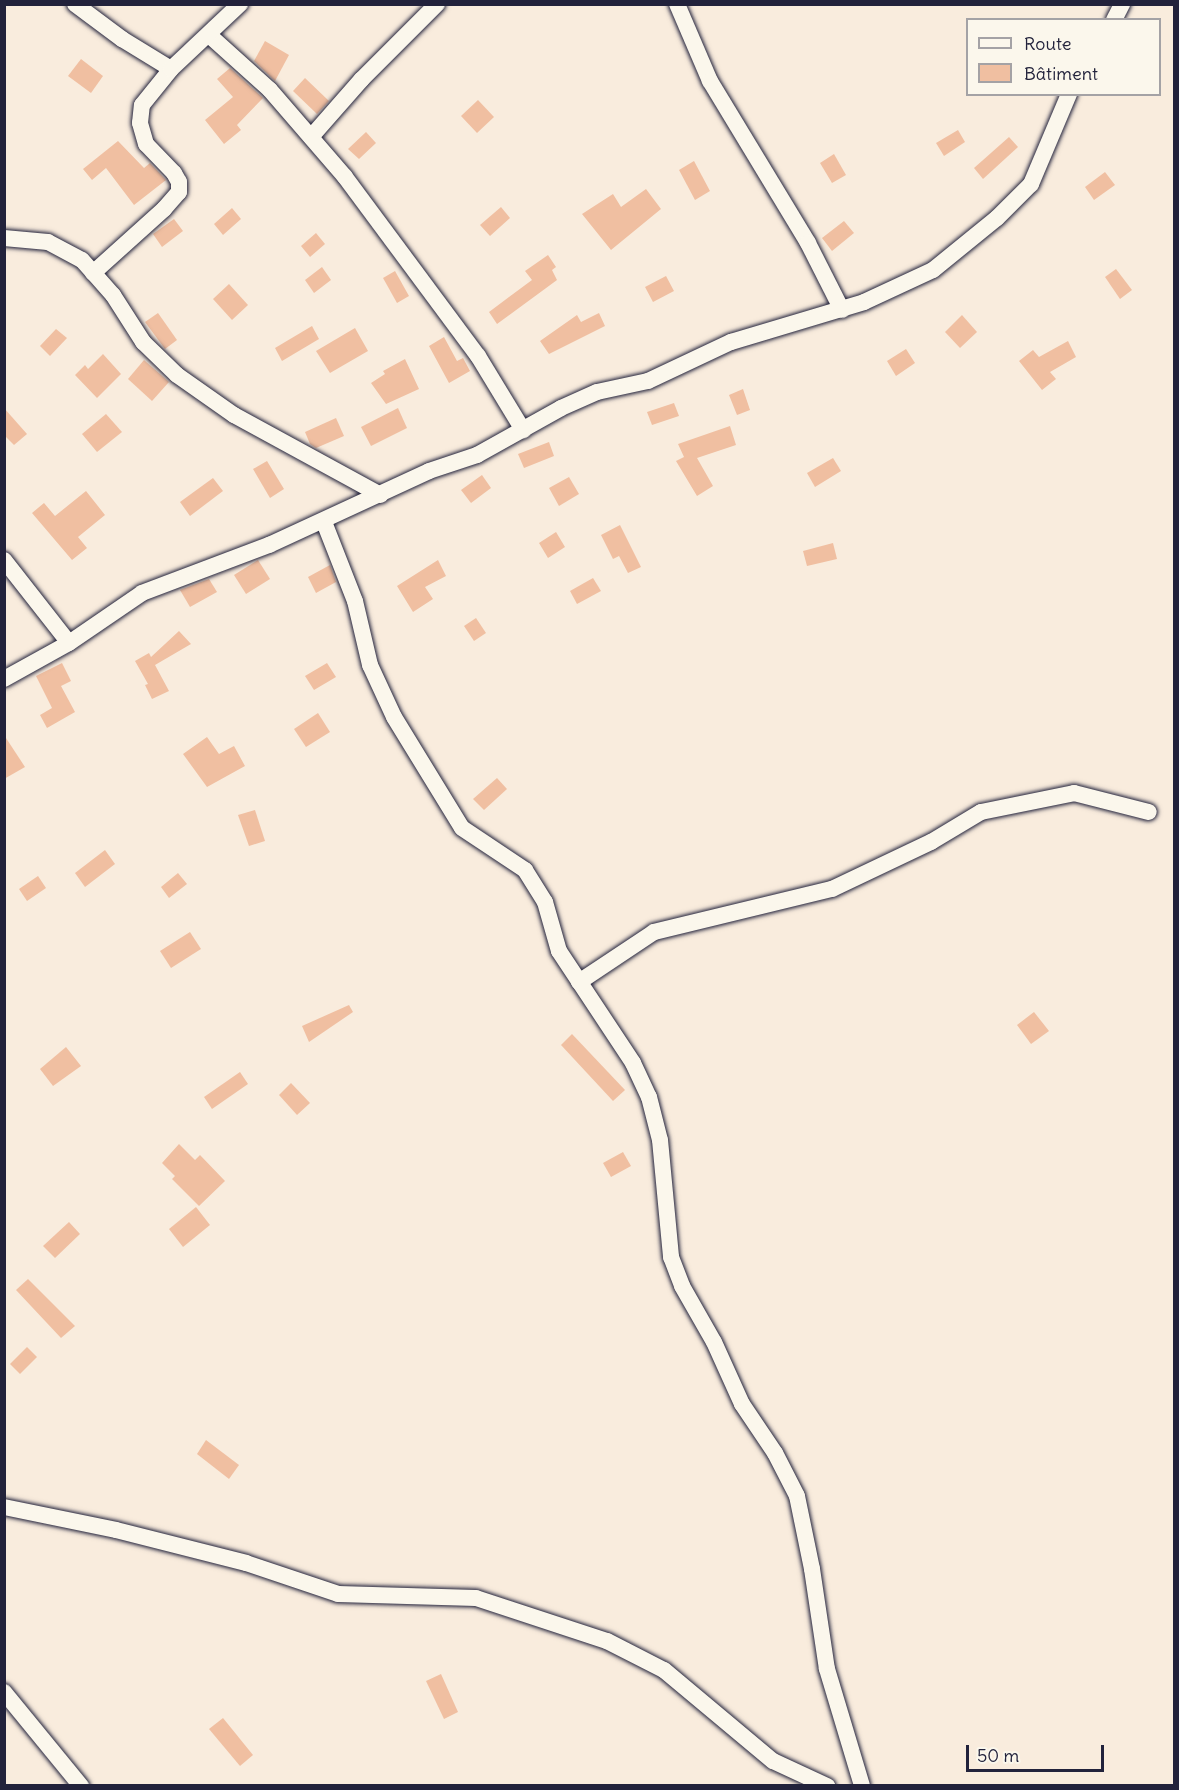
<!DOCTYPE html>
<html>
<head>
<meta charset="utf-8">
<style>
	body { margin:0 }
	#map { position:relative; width:1179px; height:1790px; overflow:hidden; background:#f9ecdd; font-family:Delius,sans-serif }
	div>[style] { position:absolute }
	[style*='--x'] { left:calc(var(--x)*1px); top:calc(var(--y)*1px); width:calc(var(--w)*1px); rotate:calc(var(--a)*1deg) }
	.building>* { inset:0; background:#f0bfa1 }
	.roads { filter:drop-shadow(0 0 2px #22223b) drop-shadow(0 0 2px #22223b) }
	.street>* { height:16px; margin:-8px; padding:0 8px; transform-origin:8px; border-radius:8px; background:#fbf7ec }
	span { translate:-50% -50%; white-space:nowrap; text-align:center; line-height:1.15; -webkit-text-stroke:5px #fbf7ec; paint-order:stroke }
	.frame { position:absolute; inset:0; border:6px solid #22223b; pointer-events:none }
	.legend { position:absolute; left:966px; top:18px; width:195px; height:78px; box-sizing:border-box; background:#fbf7ec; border:2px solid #a4a2a5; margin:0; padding:8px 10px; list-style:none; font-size:18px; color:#22223b }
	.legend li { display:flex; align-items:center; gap:12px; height:30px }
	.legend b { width:30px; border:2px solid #a4a2a5 }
	.scale { position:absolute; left:966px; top:1745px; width:138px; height:27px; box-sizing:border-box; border:3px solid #22223b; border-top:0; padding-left:8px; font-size:18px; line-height:21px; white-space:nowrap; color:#22223b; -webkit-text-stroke:4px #fbf7ec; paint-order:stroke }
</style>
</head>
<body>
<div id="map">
	<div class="building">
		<div style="clip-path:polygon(265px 41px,289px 55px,275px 81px,254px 61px)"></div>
		<div style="clip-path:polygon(81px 59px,103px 76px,91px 93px,68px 76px)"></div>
		<div style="clip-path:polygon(230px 68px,263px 98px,237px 125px,241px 130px,224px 144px,205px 120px,233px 97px,217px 79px)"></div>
		<div style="clip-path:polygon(305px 78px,329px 101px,317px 114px,293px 91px)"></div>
		<div style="clip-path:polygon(478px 100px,494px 117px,477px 133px,461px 116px)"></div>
		<div style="clip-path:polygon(958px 130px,965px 142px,944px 156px,936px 143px)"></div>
		<div style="clip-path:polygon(366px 132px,376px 143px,359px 159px,348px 149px)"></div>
		<div style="clip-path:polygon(1009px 137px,1018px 147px,983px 179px,974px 168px)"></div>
		<div style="clip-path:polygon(118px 141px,144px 168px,150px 163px,166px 180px,134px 205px,106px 168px,92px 180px,83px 169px)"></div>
		<div style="clip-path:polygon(834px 154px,846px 175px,832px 183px,820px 163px)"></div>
		<div style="clip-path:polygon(694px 161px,710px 191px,695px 200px,679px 170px)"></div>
		<div style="clip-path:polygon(1105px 172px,1115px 185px,1094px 200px,1085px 187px)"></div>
		<div style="clip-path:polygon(646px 189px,661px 209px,611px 250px,582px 214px,613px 194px,621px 207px)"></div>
		<div style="clip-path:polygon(501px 207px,510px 218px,490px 236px,480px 225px)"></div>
		<div style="clip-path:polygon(232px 208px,241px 219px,223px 235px,214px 224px)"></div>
		<div style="clip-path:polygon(174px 219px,183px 231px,162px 247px,153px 234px)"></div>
		<div style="clip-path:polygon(844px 221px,854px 233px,832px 251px,822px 238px)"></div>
		<div style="clip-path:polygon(316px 233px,325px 244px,310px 257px,301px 246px)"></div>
		<div style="clip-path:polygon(548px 255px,556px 267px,552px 270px,557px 280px,497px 324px,489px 312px,532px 280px,525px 271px)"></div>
		<div style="clip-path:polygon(322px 267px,331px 280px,314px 293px,305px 280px)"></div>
		<div style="clip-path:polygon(1116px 269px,1132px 290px,1120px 299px,1105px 277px)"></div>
		<div style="clip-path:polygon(395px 271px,409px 296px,397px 303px,383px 278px)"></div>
		<div style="clip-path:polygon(666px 276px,674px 291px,653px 302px,645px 287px)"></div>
		<div style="clip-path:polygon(229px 284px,248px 305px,232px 320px,213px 299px)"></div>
		<div style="clip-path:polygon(158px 313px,177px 340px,165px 349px,145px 322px)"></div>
		<div style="clip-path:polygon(599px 313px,605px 326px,549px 354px,540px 341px,577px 315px,581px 322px)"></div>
		<div style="clip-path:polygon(962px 315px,977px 332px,960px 348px,945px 332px)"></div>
		<div style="clip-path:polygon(312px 326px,319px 339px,282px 361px,275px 348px)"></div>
		<div style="clip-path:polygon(355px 328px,368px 351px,330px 373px,316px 351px)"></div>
		<div style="clip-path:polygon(56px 329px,67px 338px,50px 356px,40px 346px)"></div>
		<div style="clip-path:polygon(444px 337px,457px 361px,463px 358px,470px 371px,449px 383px,429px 346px)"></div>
		<div style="clip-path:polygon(1068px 341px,1076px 357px,1050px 372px,1056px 379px,1042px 390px,1019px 361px,1033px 350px,1039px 357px)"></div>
		<div style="clip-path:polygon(906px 349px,915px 363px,896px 376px,887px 361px)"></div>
		<div style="clip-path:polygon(103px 354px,121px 374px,97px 398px,75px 375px,85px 365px,88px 369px)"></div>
		<div style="clip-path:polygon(405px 359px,419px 389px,386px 404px,371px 383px,385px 374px,383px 371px)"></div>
		<div style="clip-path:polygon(144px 360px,169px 382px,152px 401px,128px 379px)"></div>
		<div style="clip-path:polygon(743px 389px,750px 410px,737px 415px,729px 395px)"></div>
		<div style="clip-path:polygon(674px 403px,679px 416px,652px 425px,647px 412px)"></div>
		<div style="clip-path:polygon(4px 408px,27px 434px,14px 445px,4px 435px)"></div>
		<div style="clip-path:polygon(398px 408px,407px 428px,371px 446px,361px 427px)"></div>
		<div style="clip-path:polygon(106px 414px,122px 432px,97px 452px,82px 434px)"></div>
		<div style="clip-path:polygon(336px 418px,344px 436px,316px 448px,310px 444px,305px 432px)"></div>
		<div style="clip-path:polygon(730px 426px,736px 445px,697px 458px,713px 486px,697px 496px,676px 461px,684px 457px,678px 444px)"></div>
		<div style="clip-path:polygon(549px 442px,554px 456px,524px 468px,518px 454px)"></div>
		<div style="clip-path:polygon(833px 458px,841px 471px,815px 487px,807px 473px)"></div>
		<div style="clip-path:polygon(267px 461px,284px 489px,270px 498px,253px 469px)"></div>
		<div style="clip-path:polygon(482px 475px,491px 488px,471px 503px,461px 490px)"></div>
		<div style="clip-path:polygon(569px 477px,579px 494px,559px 506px,549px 488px)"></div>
		<div style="clip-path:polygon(213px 478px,223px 491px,190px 516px,180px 502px)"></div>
		<div style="clip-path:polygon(86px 491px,105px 515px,78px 537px,87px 548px,72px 560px,32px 513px,44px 503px,55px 516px)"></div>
		<div style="clip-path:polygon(620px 525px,641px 567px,628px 573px,619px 556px,613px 559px,601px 535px)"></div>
		<div style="clip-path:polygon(556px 532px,565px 547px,548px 558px,539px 543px)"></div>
		<div style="clip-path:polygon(833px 543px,837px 559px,807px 566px,803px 551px)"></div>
		<div style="clip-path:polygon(258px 560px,270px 579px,246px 594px,234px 575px)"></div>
		<div style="clip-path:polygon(438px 560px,446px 576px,425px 587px,433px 599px,413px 612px,397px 586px)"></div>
		<div style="clip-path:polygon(330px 565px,336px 582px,316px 593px,308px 577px)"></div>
		<div style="clip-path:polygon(593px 578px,601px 591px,577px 604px,570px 591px)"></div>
		<div style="clip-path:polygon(209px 579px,217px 592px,190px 607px,180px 590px)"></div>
		<div style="clip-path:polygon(476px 618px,486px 633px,474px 641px,464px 626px)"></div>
		<div style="clip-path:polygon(179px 631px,191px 644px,155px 665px,169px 691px,152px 699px,145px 685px,148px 684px,135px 661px,149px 653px,151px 657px)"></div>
		<div style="clip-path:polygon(62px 663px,71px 681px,61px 686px,75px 712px,47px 728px,40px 715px,52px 708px,36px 676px)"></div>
		<div style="clip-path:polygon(327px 663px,336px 677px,314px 690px,305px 676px)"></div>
		<div style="clip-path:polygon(318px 713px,330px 732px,306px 747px,294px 729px)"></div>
		<div style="clip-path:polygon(4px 735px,25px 767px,4px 779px)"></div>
		<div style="clip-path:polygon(207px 737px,219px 754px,234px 746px,245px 766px,207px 787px,183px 754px)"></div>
		<div style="clip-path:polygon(497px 778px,507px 789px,484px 810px,473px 799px)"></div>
		<div style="clip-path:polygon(255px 810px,265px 841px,249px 846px,238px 815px)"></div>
		<div style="clip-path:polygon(105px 850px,115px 864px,85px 887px,75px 873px)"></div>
		<div style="clip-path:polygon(178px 873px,187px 884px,169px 898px,161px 887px)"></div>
		<div style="clip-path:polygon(38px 876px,46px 888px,27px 901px,19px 889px)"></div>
		<div style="clip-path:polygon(190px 932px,201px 949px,171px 968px,160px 951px)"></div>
		<div style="clip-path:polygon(349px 1005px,353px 1012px,309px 1042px,302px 1026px)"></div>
		<div style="clip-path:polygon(1034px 1012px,1049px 1031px,1031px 1044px,1017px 1025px)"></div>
		<div style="clip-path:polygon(572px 1034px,625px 1090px,613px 1101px,561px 1045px)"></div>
		<div style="clip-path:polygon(66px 1047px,81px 1066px,53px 1086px,40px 1069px)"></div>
		<div style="clip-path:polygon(240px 1072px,248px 1084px,212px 1109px,204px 1097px)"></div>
		<div style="clip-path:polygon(291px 1083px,310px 1103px,297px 1115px,279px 1095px)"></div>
		<div style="clip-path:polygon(179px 1144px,195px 1160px,200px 1155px,225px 1181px,199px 1206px,172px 1179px,175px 1176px,162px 1163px)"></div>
		<div style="clip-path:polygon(623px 1152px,631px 1166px,611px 1177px,603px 1163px)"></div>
		<div style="clip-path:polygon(196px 1207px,210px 1225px,183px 1247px,169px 1229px)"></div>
		<div style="clip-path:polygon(69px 1222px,80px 1234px,55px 1258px,43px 1246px)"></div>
		<div style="clip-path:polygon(28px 1279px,75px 1326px,61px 1338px,16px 1290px)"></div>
		<div style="clip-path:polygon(27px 1347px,37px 1357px,20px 1374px,10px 1364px)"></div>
		<div style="clip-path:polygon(206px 1440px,239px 1465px,229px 1479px,197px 1454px)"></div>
		<div style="clip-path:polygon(441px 1674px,458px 1712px,444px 1719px,426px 1681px)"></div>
		<div style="clip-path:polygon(223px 1718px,253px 1755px,240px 1766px,209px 1729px)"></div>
	</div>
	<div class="roads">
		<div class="street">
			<div style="--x:75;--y:4;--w:59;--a:36.7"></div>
			<div style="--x:122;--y:39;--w:57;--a:31.5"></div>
			<div style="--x:677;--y:4;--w:84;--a:66.8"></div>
			<div style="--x:710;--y:81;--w:189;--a:58.8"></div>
			<div style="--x:808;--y:243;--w:75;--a:63.1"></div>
			<div style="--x:1114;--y:20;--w:18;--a:-63"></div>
			<div style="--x:209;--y:35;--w:82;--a:42"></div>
			<div style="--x:270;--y:90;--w:115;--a:49.2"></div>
			<div style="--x:345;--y:177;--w:223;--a:53.4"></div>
			<div style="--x:478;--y:356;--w:87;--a:58.7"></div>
			<div style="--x:311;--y:137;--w:77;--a:-48.7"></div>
			<div style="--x:362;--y:79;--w:106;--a:-45"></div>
			<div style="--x:4;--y:238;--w:44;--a:5.2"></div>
			<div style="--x:48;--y:242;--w:38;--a:28"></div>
			<div style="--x:82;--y:260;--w:47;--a:48.5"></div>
			<div style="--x:113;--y:295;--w:56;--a:57.4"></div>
			<div style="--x:143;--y:342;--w:47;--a:44.1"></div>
			<div style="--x:177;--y:375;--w:70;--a:35.1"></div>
			<div style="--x:234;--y:415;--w:167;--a:28.6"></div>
			<div style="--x:93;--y:273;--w:96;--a:-42"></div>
			<div style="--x:164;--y:209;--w:23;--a:-49"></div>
			<div style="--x:179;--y:192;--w:10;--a:-90"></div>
			<div style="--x:179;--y:182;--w:10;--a:-119"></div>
			<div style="--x:174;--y:173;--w:40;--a:-134"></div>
			<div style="--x:146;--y:144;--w:22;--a:-106"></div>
			<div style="--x:140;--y:123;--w:18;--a:-84"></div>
			<div style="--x:142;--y:105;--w:46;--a:-51.1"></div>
			<div style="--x:171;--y:69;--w:95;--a:-43.3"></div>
			<div style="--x:324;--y:522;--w:85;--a:68.6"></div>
			<div style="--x:355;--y:601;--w:66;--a:76.8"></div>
			<div style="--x:370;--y:665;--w:57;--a:65.2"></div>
			<div style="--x:394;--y:717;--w:130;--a:58.5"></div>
			<div style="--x:462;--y:828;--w:76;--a:33.7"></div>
			<div style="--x:525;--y:870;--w:38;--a:58"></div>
			<div style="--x:545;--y:902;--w:51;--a:74.1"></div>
			<div style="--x:559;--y:951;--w:134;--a:56.5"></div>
			<div style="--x:633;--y:1063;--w:38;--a:65"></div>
			<div style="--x:649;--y:1097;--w:44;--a:75.7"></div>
			<div style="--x:660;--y:1140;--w:118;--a:84.6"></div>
			<div style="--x:671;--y:1257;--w:31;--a:69"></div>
			<div style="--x:682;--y:1286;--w:64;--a:60.3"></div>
			<div style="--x:714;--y:1342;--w:68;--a:65.7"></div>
			<div style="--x:742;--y:1404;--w:59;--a:56"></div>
			<div style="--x:775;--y:1453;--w:48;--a:62.9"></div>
			<div style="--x:797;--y:1496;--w:75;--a:78.4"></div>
			<div style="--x:812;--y:1569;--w:101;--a:81.5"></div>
			<div style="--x:827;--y:1669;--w:122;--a:73.3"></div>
			<div style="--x:4;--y:560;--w:105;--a:51.9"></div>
			<div style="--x:4;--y:679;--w:74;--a:-29"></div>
			<div style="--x:69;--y:643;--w:88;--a:-34.4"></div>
			<div style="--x:142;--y:593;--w:136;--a:-20.7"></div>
			<div style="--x:269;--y:545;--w:176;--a:-24.8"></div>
			<div style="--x:429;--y:471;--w:51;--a:-18.4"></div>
			<div style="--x:477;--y:455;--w:96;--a:-29.2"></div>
			<div style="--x:561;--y:408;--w:39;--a:-24"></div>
			<div style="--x:597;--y:392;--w:52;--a:-12.2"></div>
			<div style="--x:648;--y:381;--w:92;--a:-25.2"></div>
			<div style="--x:731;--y:342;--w:139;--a:-16.7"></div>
			<div style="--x:864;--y:302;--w:76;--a:-24.9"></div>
			<div style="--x:933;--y:270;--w:82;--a:-39.1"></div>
			<div style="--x:997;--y:218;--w:48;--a:-45"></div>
			<div style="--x:1031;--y:184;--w:98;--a:-67.1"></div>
			<div style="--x:579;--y:982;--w:90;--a:-33.7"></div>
			<div style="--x:654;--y:932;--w:183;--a:-13.6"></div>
			<div style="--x:832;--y:889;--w:110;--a:-25.4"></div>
			<div style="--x:931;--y:842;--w:58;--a:-31"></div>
			<div style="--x:981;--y:812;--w:95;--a:-11.5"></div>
			<div style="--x:1074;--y:793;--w:77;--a:14.2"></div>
			<div style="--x:4;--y:1507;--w:114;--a:11.6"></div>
			<div style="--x:116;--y:1530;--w:134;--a:14.2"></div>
			<div style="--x:246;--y:1563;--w:97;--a:18.6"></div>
			<div style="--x:338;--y:1594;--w:138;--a:1.7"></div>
			<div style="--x:476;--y:1598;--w:138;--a:18.2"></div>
			<div style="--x:607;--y:1641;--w:64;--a:27"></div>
			<div style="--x:664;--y:1670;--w:142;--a:39.9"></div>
			<div style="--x:773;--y:1761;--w:60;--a:24.8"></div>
			<div style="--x:4;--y:1692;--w:122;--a:50.7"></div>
		</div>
	</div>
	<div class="frame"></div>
	<ul class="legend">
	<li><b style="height:8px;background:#fbf7ec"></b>Route</li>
	<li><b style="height:16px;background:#f0bfa1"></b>Bâtiment</li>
	</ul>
	<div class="scale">50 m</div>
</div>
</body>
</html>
